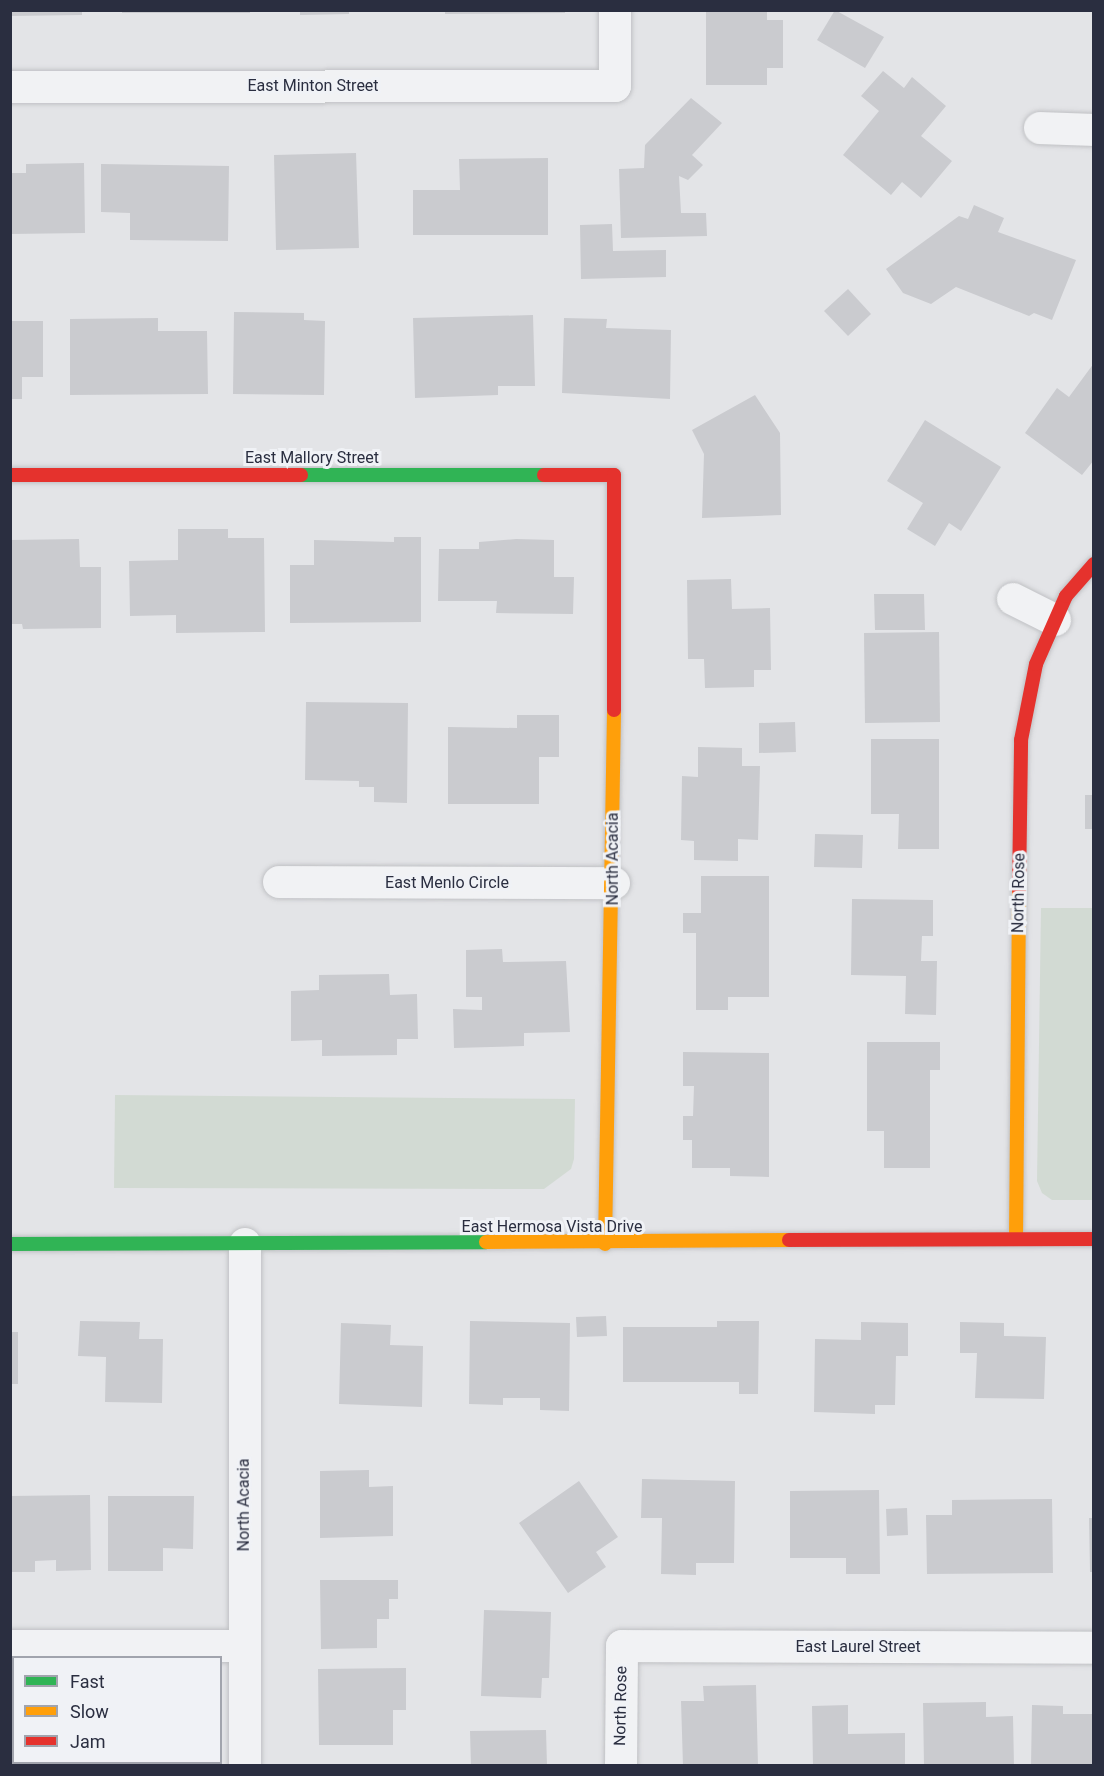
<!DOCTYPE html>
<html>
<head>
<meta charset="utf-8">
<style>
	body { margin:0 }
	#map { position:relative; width:1104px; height:1776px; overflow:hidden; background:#e3e4e7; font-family:Roboto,sans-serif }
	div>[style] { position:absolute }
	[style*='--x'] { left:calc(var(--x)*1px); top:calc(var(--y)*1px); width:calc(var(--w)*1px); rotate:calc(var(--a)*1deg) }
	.green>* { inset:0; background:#d2dad3 }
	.building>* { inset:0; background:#cacbcf }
	.roads { filter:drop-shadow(0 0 2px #c0c1c4) drop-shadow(0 0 2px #c0c1c4) }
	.street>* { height:32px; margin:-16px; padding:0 16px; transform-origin:16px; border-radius:16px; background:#f1f2f4 }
	.fast>* { height:14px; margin:-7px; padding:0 7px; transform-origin:7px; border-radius:7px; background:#30b455 }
	.slow>* { height:14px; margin:-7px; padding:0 7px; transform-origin:7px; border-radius:7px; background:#ff9f0a }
	.jam>* { height:14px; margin:-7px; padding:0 7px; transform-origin:7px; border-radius:7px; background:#e5322d }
	span { translate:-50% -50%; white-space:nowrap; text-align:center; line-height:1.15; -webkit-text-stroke:6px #f0f2f6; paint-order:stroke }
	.street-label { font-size:16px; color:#2a2e40 }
	.frame { position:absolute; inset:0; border:12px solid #2a2e40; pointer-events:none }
	.legend { position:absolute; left:12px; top:1656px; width:210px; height:108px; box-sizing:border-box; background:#f0f2f6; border:2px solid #a1a4ad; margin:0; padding:8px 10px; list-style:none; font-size:18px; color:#2a2e40 }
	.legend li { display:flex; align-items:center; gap:12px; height:30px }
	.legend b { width:30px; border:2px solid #a1a4ad }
</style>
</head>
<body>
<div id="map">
	<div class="green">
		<div style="clip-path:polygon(1041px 908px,1093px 908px,1093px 1200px,1052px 1200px,1042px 1193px,1037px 1181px)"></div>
		<div style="clip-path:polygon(115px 1095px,575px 1099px,574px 1159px,571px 1169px,544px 1189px,114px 1188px)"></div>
	</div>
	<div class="building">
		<div style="clip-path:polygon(10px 10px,82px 10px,82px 15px,10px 16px)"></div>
		<div style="clip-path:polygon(122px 10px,250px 10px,250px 13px,122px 13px)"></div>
		<div style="clip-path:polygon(300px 10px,349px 10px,349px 14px,300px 15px)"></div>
		<div style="clip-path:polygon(445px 10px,565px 10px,565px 13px,445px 14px)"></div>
		<div style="clip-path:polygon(706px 10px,767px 10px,767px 20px,783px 20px,783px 68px,767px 68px,767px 85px,706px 85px)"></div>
		<div style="clip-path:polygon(835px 10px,884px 37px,865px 68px,817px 40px)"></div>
		<div style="clip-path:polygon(883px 71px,904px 88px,912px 77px,946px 106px,921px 136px,952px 161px,921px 198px,902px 182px,891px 195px,843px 155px,879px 111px,861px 96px)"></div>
		<div style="clip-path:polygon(691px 98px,722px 123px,692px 155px,703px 165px,688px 180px,679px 176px,681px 213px,706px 213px,707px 236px,621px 238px,619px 169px,644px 168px,645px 145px)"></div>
		<div style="clip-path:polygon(356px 153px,359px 248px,276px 250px,274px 155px)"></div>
		<div style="clip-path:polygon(548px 158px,548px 235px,413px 235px,413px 190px,460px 190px,459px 159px)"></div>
		<div style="clip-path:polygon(84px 163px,85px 233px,10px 234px,10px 173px,26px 173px,26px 164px)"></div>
		<div style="clip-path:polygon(101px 164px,229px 166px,228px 241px,130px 240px,130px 213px,101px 212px)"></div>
		<div style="clip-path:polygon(974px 205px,1004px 218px,998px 232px,1076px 260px,1052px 320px,1034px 313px,1029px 316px,956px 287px,931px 304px,903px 293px,886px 269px,959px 216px,968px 219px)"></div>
		<div style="clip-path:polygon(612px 224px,613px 251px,666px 250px,666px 277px,581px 279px,580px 225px)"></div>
		<div style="clip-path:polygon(848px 289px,871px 314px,848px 336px,824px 311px)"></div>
		<div style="clip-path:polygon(234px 312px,304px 313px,304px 320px,325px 321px,324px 395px,233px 394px)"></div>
		<div style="clip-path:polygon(533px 315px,535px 386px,498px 386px,498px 395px,415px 398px,413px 318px)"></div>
		<div style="clip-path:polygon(158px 318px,158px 331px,207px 331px,208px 394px,70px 395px,70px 319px)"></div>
		<div style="clip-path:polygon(564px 318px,607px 319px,606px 328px,671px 330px,670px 399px,562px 393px)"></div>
		<div style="clip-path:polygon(10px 321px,43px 321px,43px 377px,22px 377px,22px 399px,10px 399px)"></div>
		<div style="clip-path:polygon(1094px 363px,1094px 460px,1082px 475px,1025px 433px,1057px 388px,1069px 397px)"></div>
		<div style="clip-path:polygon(755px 395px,780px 433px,781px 515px,702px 518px,704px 454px,692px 430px)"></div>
		<div style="clip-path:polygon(925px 420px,1001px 467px,961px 531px,949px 523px,935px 546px,907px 529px,923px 503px,887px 481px)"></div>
		<div style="clip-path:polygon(178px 529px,228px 529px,228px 538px,264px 538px,265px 632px,176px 633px,176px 615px,130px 616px,129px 561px,178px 560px)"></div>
		<div style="clip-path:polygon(394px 537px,421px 537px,421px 622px,290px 623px,290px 565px,314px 565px,314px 540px,394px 542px)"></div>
		<div style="clip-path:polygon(79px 539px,80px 567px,101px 567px,101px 628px,23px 629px,22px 624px,10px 624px,10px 540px)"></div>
		<div style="clip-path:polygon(516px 539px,554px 540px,554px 577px,574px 577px,573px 614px,496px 613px,497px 601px,438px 601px,439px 549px,479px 549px,479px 542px)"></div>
		<div style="clip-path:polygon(731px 579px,732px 609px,770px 608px,771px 670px,754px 670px,754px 687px,705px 688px,704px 659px,688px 659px,687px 580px)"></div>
		<div style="clip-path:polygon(874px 594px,924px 594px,925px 630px,875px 630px)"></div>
		<div style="clip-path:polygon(939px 632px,940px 722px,865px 723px,864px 633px)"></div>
		<div style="clip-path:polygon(306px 702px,408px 703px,407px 803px,374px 802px,374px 787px,359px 787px,359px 781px,305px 780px)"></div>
		<div style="clip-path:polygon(517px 715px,559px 715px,559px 757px,539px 757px,539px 804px,448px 804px,448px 727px,517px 728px)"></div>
		<div style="clip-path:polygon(795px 722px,796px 752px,759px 753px,759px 723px)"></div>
		<div style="clip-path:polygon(871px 739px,939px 739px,939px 849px,898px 849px,899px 814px,871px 814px)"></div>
		<div style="clip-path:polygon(698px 747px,742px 748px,742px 766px,760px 766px,758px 840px,738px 839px,738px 861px,694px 860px,694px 841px,681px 840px,682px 776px,698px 777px)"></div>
		<div style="clip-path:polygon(1085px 795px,1094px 795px,1094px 829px,1085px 829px)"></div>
		<div style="clip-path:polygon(815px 834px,863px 835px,862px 868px,814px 867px)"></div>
		<div style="clip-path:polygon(701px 876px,769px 876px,769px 997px,728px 997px,728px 1010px,696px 1010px,696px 933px,683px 933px,683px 913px,701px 913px)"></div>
		<div style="clip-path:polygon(852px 899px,933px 900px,933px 936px,922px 936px,921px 961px,937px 961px,936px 1015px,905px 1014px,906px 976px,851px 975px)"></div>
		<div style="clip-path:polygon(502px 949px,503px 962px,566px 961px,570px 1032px,524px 1033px,524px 1046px,454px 1048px,453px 1009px,482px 1010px,482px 997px,466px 997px,466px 950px)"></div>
		<div style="clip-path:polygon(389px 974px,390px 995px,417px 994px,418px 1039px,397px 1039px,397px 1055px,322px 1056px,322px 1040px,291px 1041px,291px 991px,319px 990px,319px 975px)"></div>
		<div style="clip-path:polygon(867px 1042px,940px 1042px,940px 1070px,930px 1070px,930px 1168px,884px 1168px,884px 1131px,867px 1131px)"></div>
		<div style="clip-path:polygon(683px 1052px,769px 1053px,769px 1177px,730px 1176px,730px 1168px,692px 1168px,692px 1140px,683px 1140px,683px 1116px,693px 1116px,694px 1086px,683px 1086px)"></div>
		<div style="clip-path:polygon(606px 1316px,607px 1336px,577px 1337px,576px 1317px)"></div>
		<div style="clip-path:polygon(80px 1321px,140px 1322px,139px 1339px,163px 1339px,162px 1403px,105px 1402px,106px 1357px,78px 1356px)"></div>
		<div style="clip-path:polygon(470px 1321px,570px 1323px,569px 1411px,540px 1410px,540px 1398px,503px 1398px,503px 1405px,469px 1404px)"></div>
		<div style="clip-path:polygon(717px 1321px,759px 1321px,758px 1394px,739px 1394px,739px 1382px,623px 1382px,623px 1327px,717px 1327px)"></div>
		<div style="clip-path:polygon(861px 1322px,908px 1323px,908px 1356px,896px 1356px,895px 1405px,875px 1405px,875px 1414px,814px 1412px,815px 1339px,861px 1340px)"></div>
		<div style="clip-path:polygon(960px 1322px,1004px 1323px,1004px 1336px,1046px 1337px,1044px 1399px,975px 1398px,977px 1353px,960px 1353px)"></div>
		<div style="clip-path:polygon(341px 1323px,391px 1325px,390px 1345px,423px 1346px,422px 1407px,339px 1404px)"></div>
		<div style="clip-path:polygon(10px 1332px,18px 1332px,18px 1384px,10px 1384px)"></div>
		<div style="clip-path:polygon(369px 1470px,369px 1487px,393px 1486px,393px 1536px,320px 1538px,320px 1471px)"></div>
		<div style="clip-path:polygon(642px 1479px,735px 1481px,734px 1563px,696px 1563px,696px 1575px,661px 1574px,662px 1518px,641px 1518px)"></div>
		<div style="clip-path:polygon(579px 1481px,618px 1537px,596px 1552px,606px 1567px,568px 1593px,519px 1523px)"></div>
		<div style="clip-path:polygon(879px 1490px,880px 1574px,846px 1574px,846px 1558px,790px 1558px,790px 1491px)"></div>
		<div style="clip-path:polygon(90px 1495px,91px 1570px,56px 1571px,56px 1560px,35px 1561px,35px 1572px,10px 1572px,10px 1496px)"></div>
		<div style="clip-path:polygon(108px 1496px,194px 1496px,193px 1549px,163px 1548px,163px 1571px,108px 1571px)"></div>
		<div style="clip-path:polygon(1052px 1499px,1053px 1573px,927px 1574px,926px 1515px,952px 1515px,952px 1500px)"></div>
		<div style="clip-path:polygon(907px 1508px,908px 1535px,887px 1536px,886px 1509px)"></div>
		<div style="clip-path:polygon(1089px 1518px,1094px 1518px,1094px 1572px,1090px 1572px)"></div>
		<div style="clip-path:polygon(320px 1580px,398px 1580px,398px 1599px,389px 1599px,389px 1619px,377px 1619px,377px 1648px,321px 1649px)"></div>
		<div style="clip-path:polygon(484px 1610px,551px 1612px,549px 1678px,542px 1678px,541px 1698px,481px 1696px)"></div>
		<div style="clip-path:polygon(406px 1668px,406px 1710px,393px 1710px,393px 1745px,319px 1745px,318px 1669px)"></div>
		<div style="clip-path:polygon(756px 1685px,758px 1766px,683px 1766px,681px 1701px,704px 1701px,703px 1686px)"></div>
		<div style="clip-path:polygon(10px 1698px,14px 1698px,10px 1761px)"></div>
		<div style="clip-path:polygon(986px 1702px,986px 1717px,1013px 1716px,1014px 1766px,924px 1766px,923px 1703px)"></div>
		<div style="clip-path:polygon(848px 1705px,848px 1734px,905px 1733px,905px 1766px,813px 1766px,812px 1706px)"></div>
		<div style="clip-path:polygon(1032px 1705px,1063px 1706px,1063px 1714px,1094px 1714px,1094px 1766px,1031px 1766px)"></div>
		<div style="clip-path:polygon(546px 1730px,547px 1766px,471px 1766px,470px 1731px)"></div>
	</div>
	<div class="roads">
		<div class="street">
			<div style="--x:10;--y:87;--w:605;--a:-0.09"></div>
			<div style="--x:615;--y:86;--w:76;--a:-90"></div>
			<div style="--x:1040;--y:128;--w:54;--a:2.1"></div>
			<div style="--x:1013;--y:599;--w:47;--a:26.6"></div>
			<div style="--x:279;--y:882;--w:335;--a:0.2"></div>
			<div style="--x:10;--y:1646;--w:233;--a:0"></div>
			<div style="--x:245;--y:1766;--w:522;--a:-90"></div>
			<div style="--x:621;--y:1766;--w:120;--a:-89.5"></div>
			<div style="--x:622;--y:1646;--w:472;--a:0.2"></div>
		</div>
		<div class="fast">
			<div style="--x:301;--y:475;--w:243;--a:0"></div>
			<div style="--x:10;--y:1244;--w:476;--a:-0.2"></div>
		</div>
		<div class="slow">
			<div style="--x:1016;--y:1239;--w:349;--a:-89.5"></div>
			<div style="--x:486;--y:1242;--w:303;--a:-0.4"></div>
			<div style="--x:605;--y:1244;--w:534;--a:-89.03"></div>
		</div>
		<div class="jam">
			<div style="--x:10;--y:475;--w:291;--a:0"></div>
			<div style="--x:544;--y:475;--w:70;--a:0"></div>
			<div style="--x:614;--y:475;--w:235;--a:90"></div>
			<div style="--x:1019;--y:890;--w:150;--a:-89.2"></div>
			<div style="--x:1021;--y:740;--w:77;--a:-78.8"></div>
			<div style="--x:1036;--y:664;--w:74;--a:-66.2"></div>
			<div style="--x:1066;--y:596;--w:43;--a:-48.8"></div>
			<div style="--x:789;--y:1240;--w:305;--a:-0.2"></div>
		</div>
	</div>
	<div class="street-label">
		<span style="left:313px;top:86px">East Minton Street</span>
		<span style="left:312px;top:458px">East Mallory Street</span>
		<span style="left:613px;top:859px;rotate:-90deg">North Acacia</span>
		<span style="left:447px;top:883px">East Menlo Circle</span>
		<span style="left:1019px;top:893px;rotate:-89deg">North Rose</span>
		<span style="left:552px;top:1227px">East Hermosa Vista Drive</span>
		<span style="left:244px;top:1505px;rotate:-90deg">North Acacia</span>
		<span style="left:858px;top:1647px">East Laurel Street</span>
		<span style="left:621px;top:1706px;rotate:-89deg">North Rose</span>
	</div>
	<div class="frame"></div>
	<ul class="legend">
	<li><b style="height:8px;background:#30b455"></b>Fast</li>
	<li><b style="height:8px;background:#ff9f0a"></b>Slow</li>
	<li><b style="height:8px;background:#e5322d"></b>Jam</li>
	</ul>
</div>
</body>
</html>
